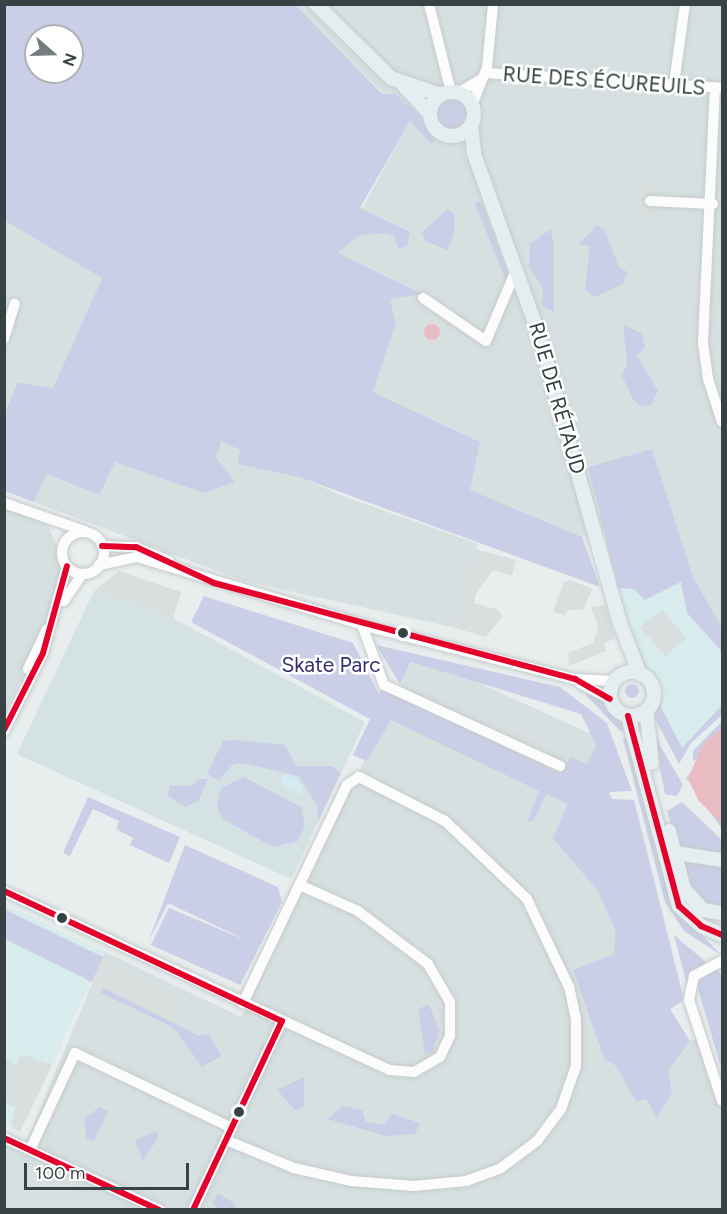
<!DOCTYPE html>
<html>
<head>
<meta charset="utf-8">
<style>
	body { margin:0 }
	#map { position:relative; width:727px; height:1214px; overflow:hidden; background:#e8edee; font-family:Figtree,sans-serif }
	div>[style] { position:absolute }
	[style*='--x'] { left:calc(var(--x)*1px); top:calc(var(--y)*1px); width:calc(var(--w)*1px); rotate:calc(var(--a)*1deg) }
	.residential>* { inset:0; background:#d6e0e1 }
	.commercial>* { inset:0; background:#d9eced }
	.education>* { inset:0; background:#d4e2e4 }
	.green>* { inset:0; background:#cacfe7 }
	.round { border-radius:50% }
	.sand>* { inset:0; background:#d4eaf1 }
	.parking>* { inset:0; background:#d9dedf }
	.water>* { inset:0; background:#e9bbc3 }
	.roads { filter:drop-shadow(0 0 2px #c6cbcc) drop-shadow(0 0 2px #c6cbcc) }
	.minor>* { height:10px; margin:-5px; padding:0 5px; transform-origin:5px; border-radius:5px; background:#fcfcfc }
	.minor>.ring { margin:-5px; padding:0; box-sizing:content-box; background:none; border:10px solid #fcfcfc; border-radius:50% }
	.major>* { height:14px; margin:-7px; padding:0 7px; transform-origin:7px; border-radius:7px; background:#e4edef }
	.major>.ring { margin:-7px; padding:0; box-sizing:content-box; background:none; border:14px solid #e4edef; border-radius:50% }
	.bus-1>* { height:6px; margin:-3px; padding:0 3px; transform-origin:3px; border-radius:3px; background:#e4002b }
	.dots>* { width:16px; height:16px; translate:-50% -50%; box-sizing:border-box; border:3px solid #fff; border-radius:50% }
	span { translate:-50% -50%; white-space:nowrap; text-align:center; line-height:1.15; -webkit-text-stroke:5px #fff; paint-order:stroke }
	.street-label { font-size:21px; color:#364243 }
	.park-label { font-size:21px; color:#332e6f }
	.frame { position:absolute; inset:0; border:6px solid #364243; pointer-events:none }
	.north { position:absolute; left:24px; top:24px; width:60px; height:60px; box-sizing:border-box; background:#fff; border:2px solid #afb3b4; border-radius:50%; rotate:110deg; font-size:16px; font-weight:700; line-height:24px; text-align:center; color:#364243 }
	.north::after { content:''; display:block; margin:auto; width:21px; height:27px; background:#747e7f; clip-path:polygon(50% 0,100% 100%,50% 72%,0 100%) }
	.scale { position:absolute; left:24px; top:1163px; width:165px; height:27px; box-sizing:border-box; border:3px solid #364243; border-top:0; padding-left:8px; font-size:18px; line-height:21px; white-space:nowrap; color:#364243; -webkit-text-stroke:4px #fff; paint-order:stroke }
</style>
</head>
<body>
<div id="map">
	<div class="residential">
		<div style="clip-path:polygon(296px 5px,722px 5px,722px 630px,694px 596px,652px 450px,588px 467px,604px 535px,582px 537px,469px 490px,480px 442px,373px 392px,396px 323px,384px 277px,338px 253px,410px 121px)"></div>
		<div style="clip-path:polygon(5px 221px,102px 278px,53px 388px,18px 382px,5px 412px)"></div>
		<div style="clip-path:polygon(208px 435px,340px 495px,478px 544px,452px 627px,244px 581px,34px 502px,47px 474px,114px 462px)"></div>
		<div style="clip-path:polygon(5px 500px,47px 523px,69px 577px,5px 713px)"></div>
		<div style="clip-path:polygon(415px 654px,600px 738px,558px 837px,598px 891px,615px 930px,614px 954px,573px 970px,604px 1058px,700px 1038px,722px 1106px,722px 1209px,5px 1209px,4px 1138px,24px 1148px,105px 952px,241px 1017px)"></div>
	</div>
	<div class="commercial">
		<div style="clip-path:polygon(681px 582px,687px 613px,722px 652px,722px 705px,682px 749px,659px 703px,656px 677px,641px 667px,618px 588px)"></div>
		<div style="clip-path:polygon(4px 904px,105px 952px,20px 1132px,5px 1123px)"></div>
	</div>
	<div class="education">
		<div style="clip-path:polygon(94px 591px,173px 618px,365px 722px,291px 879px,17px 754px)"></div>
	</div>
	<div class="green">
		<div style="clip-path:polygon(evenodd,5px 5px,296px 5px,382px 94px,395px 94px,417px 113px,436px 141px,431px 144px,410px 121px,360px 208px,410px 232px,407px 246px,399px 249px,394px 236px,383px 233px,358px 236px,338px 253px,422px 294px,390px 299px,396px 323px,373px 392px,480px 442px,470px 490px,582px 537px,600px 587px,299px 477px,238px 464px,240px 450px,221px 441px,216px 457px,235px 482px,204px 493px,115px 462px,99px 495px,47px 474px,34px 502px,5px 491px,5px 413px,16px 386px,18px 382px,53px 388px,102px 278px,5px 221px,5px 5px,36px 36px,72px 36px,72px 72px,36px 72px,36px 36px)"></div>
		<div class="round" style="left:436px;top:96px;width:34px;height:34px"></div>
		<div style="clip-path:polygon(481px 201px,509px 276px,505px 279px,475px 204px)"></div>
		<div style="clip-path:polygon(448px 209px,454px 214px,454px 234px,448px 250px,425px 241px,422px 232px)"></div>
		<div style="clip-path:polygon(597px 225px,605px 231px,619px 267px,627px 272px,623px 284px,595px 297px,585px 290px,590px 246px,579px 244px)"></div>
		<div style="clip-path:polygon(551px 229px,554px 247px,554px 312px,542px 306px,543px 288px,529px 268px,530px 244px)"></div>
		<div style="clip-path:polygon(623px 324px,642px 334px,645px 346px,637px 356px,658px 391px,651px 405px,640px 406px,633px 399px,622px 376px,627px 363px)"></div>
		<div style="clip-path:polygon(652px 449px,693px 577px,722px 628px,722px 652px,687px 613px,681px 582px,645px 600px,634px 589px,618px 588px,588px 467px)"></div>
		<div style="clip-path:polygon(204px 596px,353px 643px,379px 694px,382px 687px,561px 774px,570px 757px,587px 764px,596px 745px,581px 714px,411px 662px,400px 684px,376px 645px,560px 687px,607px 723px,632px 791px,609px 792px,612px 799px,634px 800px,684px 1000px,670px 1009px,690px 1041px,668px 1071px,672px 1092px,657px 1118px,646px 1099px,636px 1102px,616px 1066px,604px 1058px,573px 970px,614px 954px,615px 930px,598px 891px,553px 838px,568px 804px,546px 794px,534px 820px,527px 822px,539px 791px,391px 720px,367px 761px,353px 755px,370px 719px,191px 622px)"></div>
		<div class="round" style="left:625px;top:684px;width:14px;height:14px"></div>
		<div style="clip-path:polygon(584px 693px,606px 701px,630px 728px,620px 731px)"></div>
		<div style="clip-path:polygon(659px 703px,682px 748px,722px 705px,722px 715px,691px 743px,679px 764px,654px 717px)"></div>
		<div style="clip-path:polygon(722px 721px,722px 829px,686px 778px,700px 761px,693px 760px,693px 751px)"></div>
		<div style="clip-path:polygon(653px 733px,683px 785px,677px 796px,665px 794px)"></div>
		<div style="clip-path:polygon(632px 734px,676px 907px,721px 955px,684px 931px,665px 902px,623px 739px)"></div>
		<div style="clip-path:polygon(236px 740px,285px 745px,296px 766px,332px 766px,341px 773px,318px 822px,317px 806px,299px 776px,242px 763px,232px 765px,219px 781px,207px 774px,223px 741px)"></div>
		<div style="clip-path:polygon(244px 777px,301px 807px,305px 826px,298px 841px,273px 847px,221px 818px,217px 806px,221px 788px)"></div>
		<div style="clip-path:polygon(200px 779px,208px 779px,199px 800px,186px 807px,168px 796px,170px 786px,192px 786px)"></div>
		<div style="clip-path:polygon(88px 797px,180px 837px,169px 863px,130px 845px,133px 838px,116px 829px,119px 821px,93px 809px,70px 856px,63px 853px)"></div>
		<div style="clip-path:polygon(682px 802px,722px 840px,722px 856px,696px 855px,676px 845px,667px 811px)"></div>
		<div style="clip-path:polygon(185px 845px,278px 887px,282px 902px,240px 985px,151px 945px,169px 908px,250px 942px,168px 903px,148px 942px)"></div>
		<div style="clip-path:polygon(681px 858px,722px 865px,722px 908px,709px 908px,692px 895px)"></div>
		<div style="clip-path:polygon(4px 909px,103px 957px,92px 982px,5px 939px)"></div>
		<div style="clip-path:polygon(674px 935px,706px 962px,687px 985px)"></div>
		<div style="clip-path:polygon(714px 967px,722px 975px,722px 1071px,698px 989px,698px 979px)"></div>
		<div style="clip-path:polygon(104px 988px,199px 1036px,209px 1034px,221px 1056px,202px 1067px,173px 1027px,101px 993px)"></div>
		<div style="clip-path:polygon(429px 1004px,439px 1030px,433px 1052px,425px 1055px,418px 1009px)"></div>
		<div style="clip-path:polygon(304px 1077px,304px 1107px,295px 1110px,277px 1090px)"></div>
		<div style="clip-path:polygon(343px 1106px,362px 1110px,365px 1121px,383px 1125px,392px 1114px,420px 1123px,415px 1134px,386px 1136px,327px 1119px)"></div>
		<div style="clip-path:polygon(100px 1107px,108px 1111px,94px 1141px,86px 1138px,85px 1118px)"></div>
		<div style="clip-path:polygon(157px 1131px,159px 1136px,143px 1161px,135px 1140px)"></div>
		<div style="clip-path:polygon(218px 1193px,235px 1204px,236px 1209px,218px 1209px,213px 1203px)"></div>
	</div>
	<div class="sand">
		<div style="clip-path:polygon(283px 775px,297px 778px,304px 790px,298px 795px,280px 784px)"></div>
	</div>
	<div class="parking">
		<div style="clip-path:polygon(637px 182px,664px 185px,663px 216px,634px 215px)"></div>
		<div style="clip-path:polygon(476px 549px,516px 560px,512px 576px,493px 570px,476px 593px,474px 603px,499px 610px,502px 617px,486px 637px,452px 627px)"></div>
		<div style="clip-path:polygon(119px 571px,181px 592px,173px 618px,94px 591px)"></div>
		<div style="clip-path:polygon(571px 580px,592px 589px,583px 610px,568px 610px,565px 616px,553px 611px,564px 582px)"></div>
		<div style="clip-path:polygon(605px 605px,615px 639px,604px 642px,606px 651px,569px 666px,568px 653px,593px 643px,598px 626px,591px 607px)"></div>
		<div style="clip-path:polygon(662px 610px,686px 638px,665px 656px,640px 627px)"></div>
		<div style="clip-path:polygon(509px 725px,541px 740px,534px 754px,502px 739px)"></div>
		<div style="clip-path:polygon(103px 957px,186px 998px,175px 1021px,92px 982px)"></div>
		<div style="clip-path:polygon(22px 1054px,52px 1065px,20px 1132px,11px 1126px,15px 1108px,5px 1102px,4px 1059px,16px 1065px)"></div>
	</div>
	<div class="water">
		<div class="round" style="left:424px;top:324px;width:16px;height:16px"></div>
		<div style="clip-path:polygon(722px 728px,722px 824px,698px 800px,688px 778px,704px 743px)"></div>
	</div>
	<div class="roads">
		<div class="minor">
			<div style="--x:429;--y:4;--w:91;--a:76"></div>
			<div style="--x:486;--y:73;--w:236;--a:3.6"></div>
			<div style="--x:674;--y:84;--w:81;--a:-82.2"></div>
			<div style="--x:715;--y:87;--w:256;--a:92.7"></div>
			<div style="--x:703;--y:343;--w:36;--a:82"></div>
			<div style="--x:708;--y:379;--w:45;--a:72"></div>
			<div style="--x:458;--y:93;--w:27;--a:-31"></div>
			<div style="--x:472;--y:105;--w:40;--a:-68"></div>
			<div style="--x:487;--y:68;--w:64;--a:-84.6"></div>
			<div style="--x:650;--y:201;--w:63;--a:2.7"></div>
			<div style="--x:423;--y:298;--w:76;--a:34.3"></div>
			<div style="--x:486;--y:341;--w:79;--a:-67"></div>
			<div style="--x:4;--y:339;--w:37;--a:-73"></div>
			<div style="--x:4;--y:503;--w:86;--a:19.1"></div>
			<div class="ring" style="left:62px;top:532px;width:32px;height:32px"></div>
			<div style="--x:102;--y:546;--w:34;--a:2"></div>
			<div style="--x:136;--y:547;--w:36;--a:23"></div>
			<div style="--x:99;--y:565;--w:39;--a:-12"></div>
			<div style="--x:137;--y:557;--w:251;--a:16.7"></div>
			<div style="--x:377;--y:629;--w:204;--a:14.2"></div>
			<div style="--x:575;--y:679;--w:39;--a:3"></div>
			<div style="--x:64;--y:601;--w:32;--a:-56"></div>
			<div style="--x:362;--y:625;--w:64;--a:69.9"></div>
			<div style="--x:384;--y:685;--w:194;--a:24.7"></div>
			<div style="--x:28;--y:669;--w:44;--a:-64.6"></div>
			<div style="--x:580;--y:683;--w:34;--a:28"></div>
			<div style="--x:4;--y:731;--w:87;--a:-63.4"></div>
			<div style="--x:43;--y:653;--w:90;--a:-74.6"></div>
			<div style="--x:4;--y:891;--w:425;--a:24.9"></div>
			<div style="--x:390;--y:1070;--w:24;--a:5"></div>
			<div style="--x:414;--y:1072;--w:30;--a:-30"></div>
			<div style="--x:440;--y:1057;--w:23;--a:-65"></div>
			<div style="--x:450;--y:1036;--w:34;--a:-90"></div>
			<div style="--x:450;--y:1002;--w:44;--a:-120.1"></div>
			<div style="--x:428;--y:964;--w:88;--a:-142.9"></div>
			<div style="--x:358;--y:911;--w:64;--a:-155.9"></div>
			<div style="--x:722;--y:961;--w:32;--a:152"></div>
			<div style="--x:694;--y:976;--w:25;--a:102"></div>
			<div style="--x:689;--y:1000;--w:106;--a:71.9"></div>
			<div style="--x:4;--y:1138;--w:172;--a:24.8"></div>
			<div style="--x:226;--y:1140;--w:74;--a:22.4"></div>
			<div style="--x:294;--y:1168;--w:58;--a:12.8"></div>
			<div style="--x:351;--y:1181;--w:63;--a:4.5"></div>
			<div style="--x:414;--y:1186;--w:52;--a:-5.5"></div>
			<div style="--x:466;--y:1181;--w:37;--a:-20"></div>
			<div style="--x:501;--y:1168;--w:45;--a:-36.9"></div>
			<div style="--x:537;--y:1141;--w:40;--a:-53"></div>
			<div style="--x:561;--y:1109;--w:46;--a:-70.8"></div>
			<div style="--x:576;--y:1066;--w:47;--a:-90"></div>
			<div style="--x:576;--y:1019;--w:33;--a:-102"></div>
			<div style="--x:569;--y:987;--w:98;--a:-115.5"></div>
			<div style="--x:527;--y:899;--w:113;--a:-136.4"></div>
			<div style="--x:445;--y:821;--w:97;--a:-152.9"></div>
			<div style="--x:359;--y:777;--w:14;--a:146"></div>
			<div style="--x:347;--y:785;--w:242;--a:115.5"></div>
			<div style="--x:30;--y:1150;--w:107;--a:-65.1"></div>
			<div style="--x:75;--y:1053;--w:174;--a:25.5"></div>
			<div style="--x:193;--y:1210;--w:209;--a:-64.8"></div>
		</div>
		<div class="major">
			<div style="--x:316;--y:4;--w:105;--a:44.6"></div>
			<div style="--x:391;--y:78;--w:53;--a:18.8"></div>
			<div style="--x:404;--y:86;--w:38;--a:47"></div>
			<div class="ring" style="left:430px;top:92px;width:30px;height:30px"></div>
			<div style="--x:471;--y:124;--w:30;--a:84"></div>
			<div style="--x:474;--y:154;--w:192;--a:70.2"></div>
			<div style="--x:539;--y:335;--w:302;--a:74.3"></div>
			<div style="--x:621;--y:626;--w:52;--a:68.4"></div>
			<div class="ring" style="left:610px;top:672px;width:30px;height:30px"></div>
			<div style="--x:646;--y:710;--w:53;--a:83.5"></div>
			<div style="--x:628;--y:716;--w:197;--a:75"></div>
			<div style="--x:679;--y:906;--w:30;--a:42"></div>
			<div style="--x:701;--y:926;--w:23;--a:23"></div>
			<div style="--x:669;--y:831;--w:60;--a:75.5"></div>
			<div style="--x:684;--y:889;--w:28;--a:48"></div>
			<div style="--x:703;--y:910;--w:19;--a:9"></div>
			<div style="--x:675;--y:853;--w:48;--a:8.5"></div>
		</div>
	</div>
	<div class="bus-1">
		<div style="--x:102;--y:546;--w:34;--a:2"></div>
		<div style="--x:136;--y:547;--w:86;--a:24.8"></div>
		<div style="--x:214;--y:583;--w:374;--a:14.9"></div>
		<div style="--x:575;--y:679;--w:40;--a:29.7"></div>
		<div style="--x:628;--y:716;--w:197;--a:75"></div>
		<div style="--x:679;--y:906;--w:30;--a:42"></div>
		<div style="--x:701;--y:926;--w:23;--a:23"></div>
		<div style="--x:4;--y:730;--w:86;--a:-63.1"></div>
		<div style="--x:43;--y:653;--w:90;--a:-74.6"></div>
		<div style="--x:4;--y:891;--w:307;--a:25.1"></div>
		<div style="--x:4;--y:1138;--w:171;--a:24.9"></div>
		<div style="--x:193;--y:1210;--w:209;--a:-64.8"></div>
	</div>
	<div class="dots">
		<div style="left:403px;top:633px;background:#364243"></div>
		<div style="left:62px;top:918px;background:#364243"></div>
		<div style="left:239px;top:1112px;background:#364243"></div>
	</div>
	<div class="street-label">
		<span style="left:604px;top:81px;rotate:4deg">RUE DES ÉCUREUILS</span>
		<span style="left:557px;top:398px;rotate:74deg">RUE DE RÉTAUD</span>
	</div>
	<div class="park-label">
		<span style="left:331px;top:665px">Skate Parc</span>
	</div>
	<div class="frame"></div>
	<div class="north">N</div>
	<div class="scale">100 m</div>
</div>
</body>
</html>
